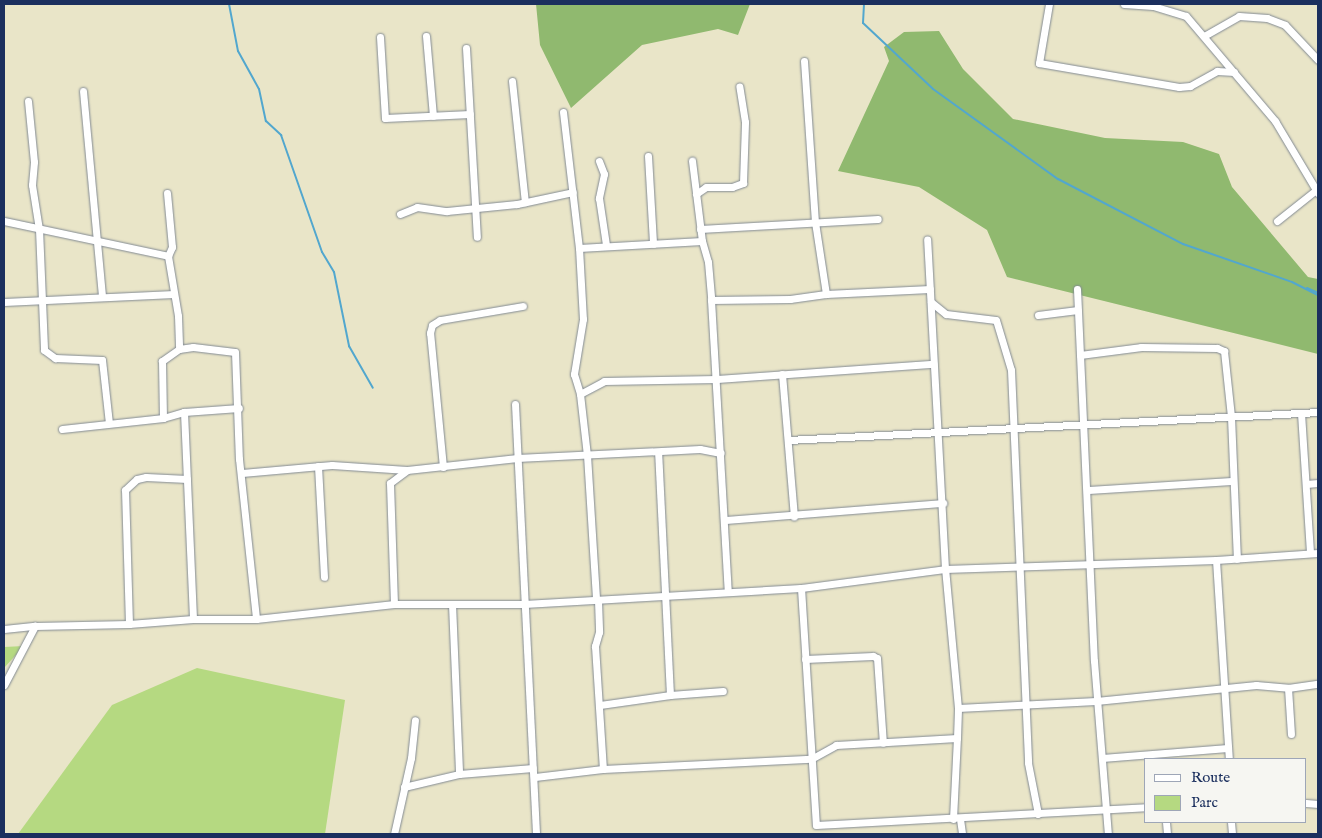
<!DOCTYPE html>
<html>
<head>
<meta charset="utf-8">
<style>
	body { margin:0 }
	#map { position:relative; width:1322px; height:838px; overflow:hidden; background:#e9e5c8; font-family:"IM FELL English",serif }
	div>[style] { position:absolute }
	[style*='--x'] { left:calc(var(--x)*1px); top:calc(var(--y)*1px); width:calc(var(--w)*1px); rotate:calc(var(--a)*1deg) }
	.green>* { inset:0; background:#b5d981 }
	.forest>* { inset:0; background:#90b96f }
	.stream>* { height:2px; margin:-1px; padding:0 1px; transform-origin:1px; border-radius:1px; background:#52a7ce }
	.roads { filter:drop-shadow(0 0 1px #828a93) drop-shadow(0 0 1px #828a93) }
	.minor>* { height:7px; margin:-3.5px; padding:0 3.5px; transform-origin:3.5px; border-radius:3.5px; background:#fff }
	span { translate:-50% -50%; white-space:nowrap; text-align:center; line-height:1.15; -webkit-text-stroke:4.5px #f6f6f2; paint-order:stroke }
	.frame { position:absolute; inset:0; border:5px solid #1b2f5e; pointer-events:none }
	.legend { position:absolute; left:1144px; top:758px; width:162px; height:65px; box-sizing:border-box; background:#f6f6f2; border:1px solid #9ea6b7; margin:0; padding:6px 9px; list-style:none; font-size:15px; color:#1b2f5e }
	.legend li { display:flex; align-items:center; gap:10px; height:25px }
	.legend b { width:25px; border:1px solid #9ea6b7 }
</style>
</head>
<body>
<div id="map">
	<div class="green">
		<div style="clip-path:polygon(24px 646px,4px 668px,4px 647px)"></div>
		<div style="clip-path:polygon(197px 668px,345px 700px,325px 834px,18px 834px,112px 705px)"></div>
	</div>
	<div class="forest">
		<div style="clip-path:polygon(536px 4px,750px 4px,738px 35px,718px 29px,642px 45px,571px 108px,540px 45px)"></div>
		<div style="clip-path:polygon(939px 31px,963px 69px,1013px 119px,1105px 138px,1183px 142px,1219px 154px,1232px 187px,1308px 277px,1318px 279px,1318px 354px,1007px 277px,987px 230px,919px 187px,838px 171px,889px 61px,884px 47px,904px 32px)"></div>
	</div>
	<div class="stream">
		<div style="--x:229;--y:4;--w:48;--a:79.2"></div>
		<div style="--x:238;--y:51;--w:43;--a:61.1"></div>
		<div style="--x:259;--y:89;--w:33;--a:78"></div>
		<div style="--x:266;--y:121;--w:21;--a:43"></div>
		<div style="--x:281;--y:135;--w:124;--a:70.7"></div>
		<div style="--x:322;--y:252;--w:23;--a:59"></div>
		<div style="--x:334;--y:272;--w:76;--a:78.5"></div>
		<div style="--x:349;--y:346;--w:48;--a:60.3"></div>
		<div style="--x:864;--y:4;--w:19;--a:93"></div>
		<div style="--x:863;--y:23;--w:96;--a:43.3"></div>
		<div style="--x:933;--y:89;--w:154;--a:35.8"></div>
		<div style="--x:1058;--y:179;--w:141;--a:27.5"></div>
		<div style="--x:1183;--y:244;--w:115;--a:19.2"></div>
		<div style="--x:1292;--y:282;--w:29;--a:27"></div>
		<div style="--x:1307;--y:288;--w:12;--a:24"></div>
	</div>
	<div class="roads">
		<div class="minor">
			<div style="--x:1049;--y:4;--w:60;--a:99.6"></div>
			<div style="--x:1039;--y:63;--w:142;--a:9.7"></div>
			<div style="--x:1179;--y:87;--w:11;--a:-5"></div>
			<div style="--x:1190;--y:86;--w:31;--a:-29"></div>
			<div style="--x:1217;--y:71;--w:17;--a:3"></div>
			<div style="--x:1124;--y:4;--w:29;--a:4"></div>
			<div style="--x:1153;--y:6;--w:34;--a:17"></div>
			<div style="--x:1186;--y:16;--w:138;--a:49.7"></div>
			<div style="--x:1275;--y:121;--w:84;--a:59.2"></div>
			<div style="--x:426;--y:36;--w:80;--a:85"></div>
			<div style="--x:1204;--y:36;--w:40;--a:-29.7"></div>
			<div style="--x:1239;--y:16;--w:28;--a:4"></div>
			<div style="--x:1267;--y:18;--w:19;--a:21"></div>
			<div style="--x:1285;--y:25;--w:48;--a:46.7"></div>
			<div style="--x:380;--y:37;--w:81;--a:86.5"></div>
			<div style="--x:385;--y:118;--w:85;--a:-2.7"></div>
			<div style="--x:466;--y:48;--w:189;--a:86.7"></div>
			<div style="--x:804;--y:61;--w:161;--a:86.1"></div>
			<div style="--x:815;--y:222;--w:73;--a:81.3"></div>
			<div style="--x:512;--y:81;--w:122;--a:83.9"></div>
			<div style="--x:83;--y:91;--w:206;--a:84.7"></div>
			<div style="--x:28;--y:101;--w:61;--a:84.4"></div>
			<div style="--x:34;--y:162;--w:23;--a:95"></div>
			<div style="--x:32;--y:185;--w:45;--a:81"></div>
			<div style="--x:39;--y:229;--w:121;--a:87.6"></div>
			<div style="--x:44;--y:350;--w:14;--a:36"></div>
			<div style="--x:55;--y:358;--w:47;--a:2.4"></div>
			<div style="--x:102;--y:360;--w:63;--a:83.7"></div>
			<div style="--x:563;--y:112;--w:137;--a:83.3"></div>
			<div style="--x:579;--y:248;--w:71;--a:86.8"></div>
			<div style="--x:583;--y:319;--w:56;--a:99.3"></div>
			<div style="--x:574;--y:374;--w:21;--a:73"></div>
			<div style="--x:580;--y:394;--w:61;--a:83.5"></div>
			<div style="--x:587;--y:455;--w:145;--a:86.4"></div>
			<div style="--x:648;--y:156;--w:88;--a:86.7"></div>
			<div style="--x:599;--y:161;--w:14;--a:69"></div>
			<div style="--x:604;--y:174;--w:25;--a:102"></div>
			<div style="--x:599;--y:198;--w:48;--a:81.5"></div>
			<div style="--x:167;--y:193;--w:54;--a:84.7"></div>
			<div style="--x:172;--y:247;--w:10;--a:114"></div>
			<div style="--x:696;--y:194;--w:12;--a:-35"></div>
			<div style="--x:706;--y:187;--w:26;--a:0"></div>
			<div style="--x:732;--y:187;--w:12;--a:-20"></div>
			<div style="--x:743;--y:183;--w:61;--a:-88.1"></div>
			<div style="--x:745;--y:122;--w:36;--a:-99"></div>
			<div style="--x:400;--y:214;--w:18;--a:-22"></div>
			<div style="--x:417;--y:207;--w:30;--a:8"></div>
			<div style="--x:447;--y:211;--w:70;--a:-5.7"></div>
			<div style="--x:517;--y:204;--w:57;--a:-12.1"></div>
			<div style="--x:4;--y:221;--w:168;--a:12"></div>
			<div style="--x:168;--y:256;--w:61;--a:80.5"></div>
			<div style="--x:178;--y:316;--w:33;--a:88"></div>
			<div style="--x:179;--y:349;--w:14;--a:-8"></div>
			<div style="--x:193;--y:347;--w:42;--a:6.8"></div>
			<div style="--x:235;--y:352;--w:107;--a:87.9"></div>
			<div style="--x:239;--y:459;--w:161;--a:83.9"></div>
			<div style="--x:1277;--y:221;--w:50;--a:-38.5"></div>
			<div style="--x:700;--y:229;--w:178;--a:-3.2"></div>
			<div style="--x:702;--y:241;--w:22;--a:74"></div>
			<div style="--x:708;--y:262;--w:38;--a:85"></div>
			<div style="--x:711;--y:300;--w:292;--a:86.7"></div>
			<div style="--x:579;--y:248;--w:123;--a:-3.3"></div>
			<div style="--x:702;--y:241;--w:81;--a:-97.1"></div>
			<div style="--x:1077;--y:289;--w:372;--a:87.4"></div>
			<div style="--x:1094;--y:661;--w:174;--a:85.4"></div>
			<div style="--x:711;--y:300;--w:79;--a:-0.7"></div>
			<div style="--x:790;--y:299;--w:36;--a:-8"></div>
			<div style="--x:826;--y:294;--w:104;--a:-2.8"></div>
			<div style="--x:4;--y:302;--w:170;--a:-2.7"></div>
			<div style="--x:931;--y:302;--w:19;--a:39"></div>
			<div style="--x:946;--y:314;--w:50;--a:6.8"></div>
			<div style="--x:996;--y:320;--w:52;--a:73.3"></div>
			<div style="--x:1011;--y:370;--w:393;--a:87.5"></div>
			<div style="--x:1028;--y:763;--w:52;--a:78.9"></div>
			<div style="--x:1038;--y:315;--w:40;--a:-7.1"></div>
			<div style="--x:179;--y:349;--w:21;--a:145"></div>
			<div style="--x:162;--y:361;--w:57;--a:89"></div>
			<div style="--x:163;--y:418;--w:22;--a:-16"></div>
			<div style="--x:184;--y:412;--w:207;--a:87.5"></div>
			<div style="--x:1080;--y:355;--w:62;--a:-7.5"></div>
			<div style="--x:1141;--y:347;--w:76;--a:0.8"></div>
			<div style="--x:1217;--y:348;--w:8;--a:23"></div>
			<div style="--x:1224;--y:351;--w:66;--a:83.9"></div>
			<div style="--x:1231;--y:417;--w:142;--a:87.6"></div>
			<div style="--x:782;--y:374;--w:143;--a:85.2"></div>
			<div style="--x:580;--y:394;--w:27;--a:-28"></div>
			<div style="--x:604;--y:381;--w:113;--a:-1"></div>
			<div style="--x:717;--y:379;--w:217;--a:-4"></div>
			<div style="--x:515;--y:404;--w:431;--a:87.2"></div>
			<div style="--x:184;--y:412;--w:55;--a:-4.2"></div>
			<div style="--x:1301;--y:413;--w:140;--a:86.3"></div>
			<div style="--x:62;--y:429;--w:102;--a:-6.2"></div>
			<div style="--x:788;--y:440;--w:531;--a:-3.02"></div>
			<div style="--x:318;--y:466;--w:111;--a:86.9"></div>
			<div style="--x:443;--y:467;--w:135;--a:-95.5"></div>
			<div style="--x:430;--y:333;--w:8;--a:-76"></div>
			<div style="--x:432;--y:325;--w:9;--a:-32"></div>
			<div style="--x:440;--y:320;--w:84;--a:-9.6"></div>
			<div style="--x:242;--y:473;--w:90;--a:-5.1"></div>
			<div style="--x:332;--y:465;--w:75;--a:3.8"></div>
			<div style="--x:407;--y:470;--w:111;--a:-6.2"></div>
			<div style="--x:517;--y:458;--w:183;--a:-2.8"></div>
			<div style="--x:700;--y:449;--w:21;--a:11"></div>
			<div style="--x:1306;--y:484;--w:12;--a:-5"></div>
			<div style="--x:1088;--y:490;--w:144;--a:-3.6"></div>
			<div style="--x:726;--y:520;--w:218;--a:-4.5"></div>
			<div style="--x:1216;--y:560;--w:199;--a:86.3"></div>
			<div style="--x:801;--y:588;--w:237;--a:86.4"></div>
			<div style="--x:816;--y:825;--w:330;--a:-3.1"></div>
			<div style="--x:598;--y:600;--w:32;--a:88"></div>
			<div style="--x:599;--y:632;--w:15;--a:106"></div>
			<div style="--x:595;--y:646;--w:123;--a:86.3"></div>
			<div style="--x:394;--y:604;--w:121;--a:-91.9"></div>
			<div style="--x:390;--y:483;--w:21;--a:-37"></div>
			<div style="--x:452;--y:604;--w:170;--a:87.6"></div>
			<div style="--x:129;--y:624;--w:134;--a:-91.7"></div>
			<div style="--x:125;--y:490;--w:16;--a:-43"></div>
			<div style="--x:137;--y:479;--w:9;--a:-13"></div>
			<div style="--x:146;--y:477;--w:41;--a:2.8"></div>
			<div style="--x:4;--y:629;--w:31;--a:-6"></div>
			<div style="--x:805;--y:659;--w:68;--a:-2.5"></div>
			<div style="--x:873;--y:656;--w:4;--a:27"></div>
			<div style="--x:877;--y:658;--w:85;--a:86"></div>
			<div style="--x:4;--y:685;--w:67;--a:-62.3"></div>
			<div style="--x:35;--y:626;--w:94;--a:-1.2"></div>
			<div style="--x:129;--y:624;--w:64;--a:-4.5"></div>
			<div style="--x:193;--y:619;--w:63;--a:0"></div>
			<div style="--x:256;--y:619;--w:139;--a:-6.2"></div>
			<div style="--x:394;--y:604;--w:130;--a:0"></div>
			<div style="--x:524;--y:604;--w:277;--a:-3.3"></div>
			<div style="--x:801;--y:588;--w:145;--a:-7.5"></div>
			<div style="--x:945;--y:569;--w:330;--a:-93.1"></div>
			<div style="--x:1288;--y:688;--w:46;--a:86.3"></div>
			<div style="--x:670;--y:695;--w:53;--a:-4.3"></div>
			<div style="--x:600;--y:705;--w:71;--a:-8.1"></div>
			<div style="--x:670;--y:695;--w:242;--a:-92.8"></div>
			<div style="--x:958;--y:708;--w:140;--a:-95.3"></div>
			<div style="--x:945;--y:569;--w:271;--a:-1.9"></div>
			<div style="--x:1216;--y:560;--w:102;--a:-3.9"></div>
			<div style="--x:1102;--y:758;--w:126;--a:-4.5"></div>
			<div style="--x:535;--y:777;--w:68;--a:-6.7"></div>
			<div style="--x:603;--y:769;--w:208;--a:-2.8"></div>
			<div style="--x:811;--y:759;--w:29;--a:-29"></div>
			<div style="--x:836;--y:745;--w:121;--a:-3.3"></div>
			<div style="--x:957;--y:738;--w:30;--a:-88"></div>
			<div style="--x:958;--y:708;--w:138;--a:-2.9"></div>
			<div style="--x:1096;--y:701;--w:161;--a:-5.7"></div>
			<div style="--x:1256;--y:685;--w:32;--a:5"></div>
			<div style="--x:1288;--y:688;--w:30;--a:-8"></div>
			<div style="--x:404;--y:787;--w:57;--a:-13.3"></div>
			<div style="--x:459;--y:774;--w:74;--a:-4.6"></div>
			<div style="--x:1306;--y:803;--w:12;--a:5"></div>
			<div style="--x:953;--y:819;--w:81;--a:-87.2"></div>
			<div style="--x:960;--y:819;--w:15;--a:82"></div>
			<div style="--x:1166;--y:822;--w:12;--a:85"></div>
			<div style="--x:1231;--y:822;--w:12;--a:85"></div>
			<div style="--x:394;--y:834;--w:78;--a:-77.4"></div>
			<div style="--x:411;--y:758;--w:38;--a:-84"></div>
		</div>
	</div>
	<div class="frame"></div>
	<ul class="legend">
	<li><b style="height:6px;background:#fff"></b>Route</li>
	<li><b style="height:14px;background:#b5d981"></b>Parc</li>
	</ul>
</div>
</body>
</html>
